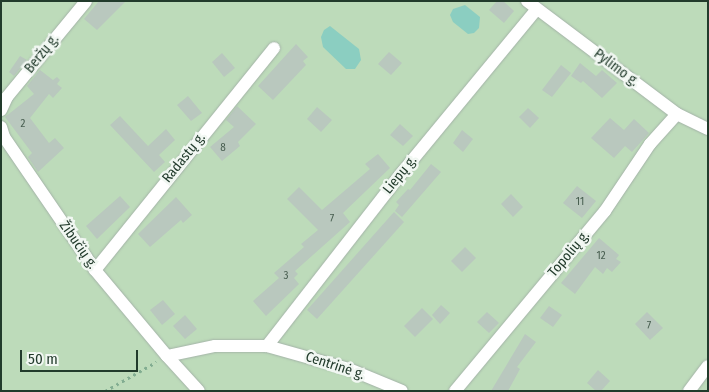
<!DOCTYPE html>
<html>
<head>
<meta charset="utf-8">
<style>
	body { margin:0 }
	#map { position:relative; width:709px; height:392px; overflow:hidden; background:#e1ebe3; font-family:"Fira Sans Condensed",sans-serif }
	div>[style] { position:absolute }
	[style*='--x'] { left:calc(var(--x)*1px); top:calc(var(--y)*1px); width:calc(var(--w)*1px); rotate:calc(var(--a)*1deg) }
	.green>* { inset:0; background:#bddbba }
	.water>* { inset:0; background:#8bcec1 }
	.building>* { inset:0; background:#b9c8be }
	.path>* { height:2.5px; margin-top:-1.25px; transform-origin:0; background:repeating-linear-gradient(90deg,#82ad91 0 2.5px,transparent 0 6.5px) }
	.roads { filter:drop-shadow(0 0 1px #a4b3a8) drop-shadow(0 0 1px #a4b3a8) }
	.minor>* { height:12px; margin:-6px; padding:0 6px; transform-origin:6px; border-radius:6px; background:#fff }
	span { translate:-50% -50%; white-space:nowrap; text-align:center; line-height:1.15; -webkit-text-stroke:5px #f1f7f2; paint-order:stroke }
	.number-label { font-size:11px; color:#485e50 }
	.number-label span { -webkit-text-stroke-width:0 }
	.street-label { font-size:14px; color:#223b2c }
	.frame { position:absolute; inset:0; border:2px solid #223b2c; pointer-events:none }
	.scale { position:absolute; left:20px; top:350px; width:118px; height:22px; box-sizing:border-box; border:2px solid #223b2c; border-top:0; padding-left:6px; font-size:15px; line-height:18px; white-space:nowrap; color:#223b2c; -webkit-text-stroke:4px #f1f7f2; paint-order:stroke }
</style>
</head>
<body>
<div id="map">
	<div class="green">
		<div style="clip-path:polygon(1px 1px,708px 1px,708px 391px,1px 391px)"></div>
	</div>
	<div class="water">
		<div style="clip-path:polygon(465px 5px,480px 17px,479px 28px,474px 33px,468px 34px,453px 22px,450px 15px,453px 9px)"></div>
		<div style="clip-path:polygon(330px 26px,359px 49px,361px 60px,355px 69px,346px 69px,323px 47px,321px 37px,324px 30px)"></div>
	</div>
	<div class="building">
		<div style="clip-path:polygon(99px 1px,126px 1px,97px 30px,84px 19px)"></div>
		<div style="clip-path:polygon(497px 1px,503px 1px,514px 11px,504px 23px,489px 10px)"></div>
		<div style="clip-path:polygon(296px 44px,308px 57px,303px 61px,306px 65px,273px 100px,258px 86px)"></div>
		<div style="clip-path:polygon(389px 52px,402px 63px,391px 75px,378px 64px)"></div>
		<div style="clip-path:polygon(222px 53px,235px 68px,224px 77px,212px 62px)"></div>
		<div style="clip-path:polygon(20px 56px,27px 60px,14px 76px,9px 72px)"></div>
		<div style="clip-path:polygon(580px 63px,596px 76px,602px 70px,617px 83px,602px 98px,583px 81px,581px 83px,571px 76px)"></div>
		<div style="clip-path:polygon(561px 65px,571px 73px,552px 97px,542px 90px)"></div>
		<div style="clip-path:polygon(40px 70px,53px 80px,57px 77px,60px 80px,57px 84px,62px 88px,53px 98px,49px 94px,30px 118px,49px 143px,55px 138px,64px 148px,38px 172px,28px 157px,32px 153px,5px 117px,34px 94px,27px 86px)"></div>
		<div style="clip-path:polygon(188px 96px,202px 113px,191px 121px,177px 105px)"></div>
		<div style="clip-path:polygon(237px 106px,256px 124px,238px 142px,240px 146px,222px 161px,210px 147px,234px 127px,226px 120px)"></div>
		<div style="clip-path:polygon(317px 107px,332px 120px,321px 132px,307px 119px)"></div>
		<div style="clip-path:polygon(528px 108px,539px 118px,530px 128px,519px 117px)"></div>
		<div style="clip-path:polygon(120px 116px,148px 146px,166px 129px,175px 140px,159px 155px,165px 162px,154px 172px,110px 125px)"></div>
		<div style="clip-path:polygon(610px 118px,624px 130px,634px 119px,649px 133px,632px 152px,625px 146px,614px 158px,591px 138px)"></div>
		<div style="clip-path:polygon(400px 124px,413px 136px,403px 146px,390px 135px)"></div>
		<div style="clip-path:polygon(462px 130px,473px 139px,463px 152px,453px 143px)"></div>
		<div style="clip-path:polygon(378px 154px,390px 168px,343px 213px,350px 222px,295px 271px,298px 274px,294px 278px,299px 284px,266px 316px,253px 301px,279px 278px,274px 273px,304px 247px,301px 244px,318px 230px,287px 199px,299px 187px,322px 210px,370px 169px,365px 164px)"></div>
		<div style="clip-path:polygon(431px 164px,441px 172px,402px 217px,395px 211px,399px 205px,396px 202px,408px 189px,410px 190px)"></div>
		<div style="clip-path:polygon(577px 186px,596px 201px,582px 218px,563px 203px)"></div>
		<div style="clip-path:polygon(511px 194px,523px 207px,513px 217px,501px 204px)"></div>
		<div style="clip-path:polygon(120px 196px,130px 207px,97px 239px,86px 226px)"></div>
		<div style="clip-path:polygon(176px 197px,192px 215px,183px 223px,181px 220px,150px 247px,138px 234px)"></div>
		<div style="clip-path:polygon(394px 212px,404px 222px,317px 319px,307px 310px)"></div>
		<div style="clip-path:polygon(599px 238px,619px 255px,616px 259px,621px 262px,612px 272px,607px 268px,603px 274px,595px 267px,575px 294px,561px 283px)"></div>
		<div style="clip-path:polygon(465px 247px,476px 258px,462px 272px,451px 261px)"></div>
		<div style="clip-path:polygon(163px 300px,175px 314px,162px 325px,150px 310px)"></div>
		<div style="clip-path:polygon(441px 305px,450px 313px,440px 324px,432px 315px)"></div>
		<div style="clip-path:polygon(549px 306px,562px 315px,553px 327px,540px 318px)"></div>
		<div style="clip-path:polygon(422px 308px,433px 319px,415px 337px,404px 326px)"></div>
		<div style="clip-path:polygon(487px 312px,499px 323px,489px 333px,477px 322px)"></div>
		<div style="clip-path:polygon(647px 312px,663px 328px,650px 340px,635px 324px)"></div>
		<div style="clip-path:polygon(185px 315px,197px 329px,185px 339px,173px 326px)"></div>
		<div style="clip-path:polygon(525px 334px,536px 342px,517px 367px,520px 369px,508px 391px,491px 391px)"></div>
		<div style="clip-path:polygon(598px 370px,610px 381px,601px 391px,596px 391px,587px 383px)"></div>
	</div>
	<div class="path">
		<div style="--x:105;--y:391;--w:59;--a:-29.6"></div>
	</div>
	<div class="roads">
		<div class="minor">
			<div style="--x:527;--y:1;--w:188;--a:37"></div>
			<div style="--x:677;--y:114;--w:34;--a:26"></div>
			<div style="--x:1;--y:110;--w:14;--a:-65"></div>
			<div style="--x:7;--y:97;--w:124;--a:-50.5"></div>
			<div style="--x:1;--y:127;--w:10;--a:73"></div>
			<div style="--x:4;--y:137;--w:161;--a:55.6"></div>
			<div style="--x:95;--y:270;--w:112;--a:50.1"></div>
			<div style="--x:167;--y:356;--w:49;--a:-11.8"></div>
			<div style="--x:215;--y:346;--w:52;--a:0"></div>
			<div style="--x:267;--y:346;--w:85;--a:15.7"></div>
			<div style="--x:349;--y:369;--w:57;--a:22.5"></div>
			<div style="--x:95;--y:270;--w:285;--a:-51.1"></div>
			<div style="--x:267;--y:346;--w:217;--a:-52.1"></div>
			<div style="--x:400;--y:175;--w:215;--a:-50.5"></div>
			<div style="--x:167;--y:356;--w:47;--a:47.6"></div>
			<div style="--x:455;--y:391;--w:234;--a:-50.2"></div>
			<div style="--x:605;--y:211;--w:81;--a:-56.1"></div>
			<div style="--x:650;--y:144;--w:40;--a:-48"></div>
			<div style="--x:689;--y:391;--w:31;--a:-53"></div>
		</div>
	</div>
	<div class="number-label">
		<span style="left:23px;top:124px">2</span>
		<span style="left:223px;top:148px">8</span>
		<span style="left:580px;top:202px">11</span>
		<span style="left:332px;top:219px">7</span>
		<span style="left:601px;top:256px">12</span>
		<span style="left:286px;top:276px">3</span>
		<span style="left:649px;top:326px">7</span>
	</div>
	<div class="street-label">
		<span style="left:42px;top:54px;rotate:-51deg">Beržų g.</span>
		<span style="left:616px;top:68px;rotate:37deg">Pylimo g.</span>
		<span style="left:184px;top:158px;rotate:-51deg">Radastų g.</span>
		<span style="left:400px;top:175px;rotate:-51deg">Liepų g.</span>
		<span style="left:78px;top:245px;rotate:55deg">Žibučių g.</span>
		<span style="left:569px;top:254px;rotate:-50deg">Topolių g.</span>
		<span style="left:335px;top:366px;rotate:18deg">Centrinė g.</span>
	</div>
	<div class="frame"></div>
	<div class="scale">50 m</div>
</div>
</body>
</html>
